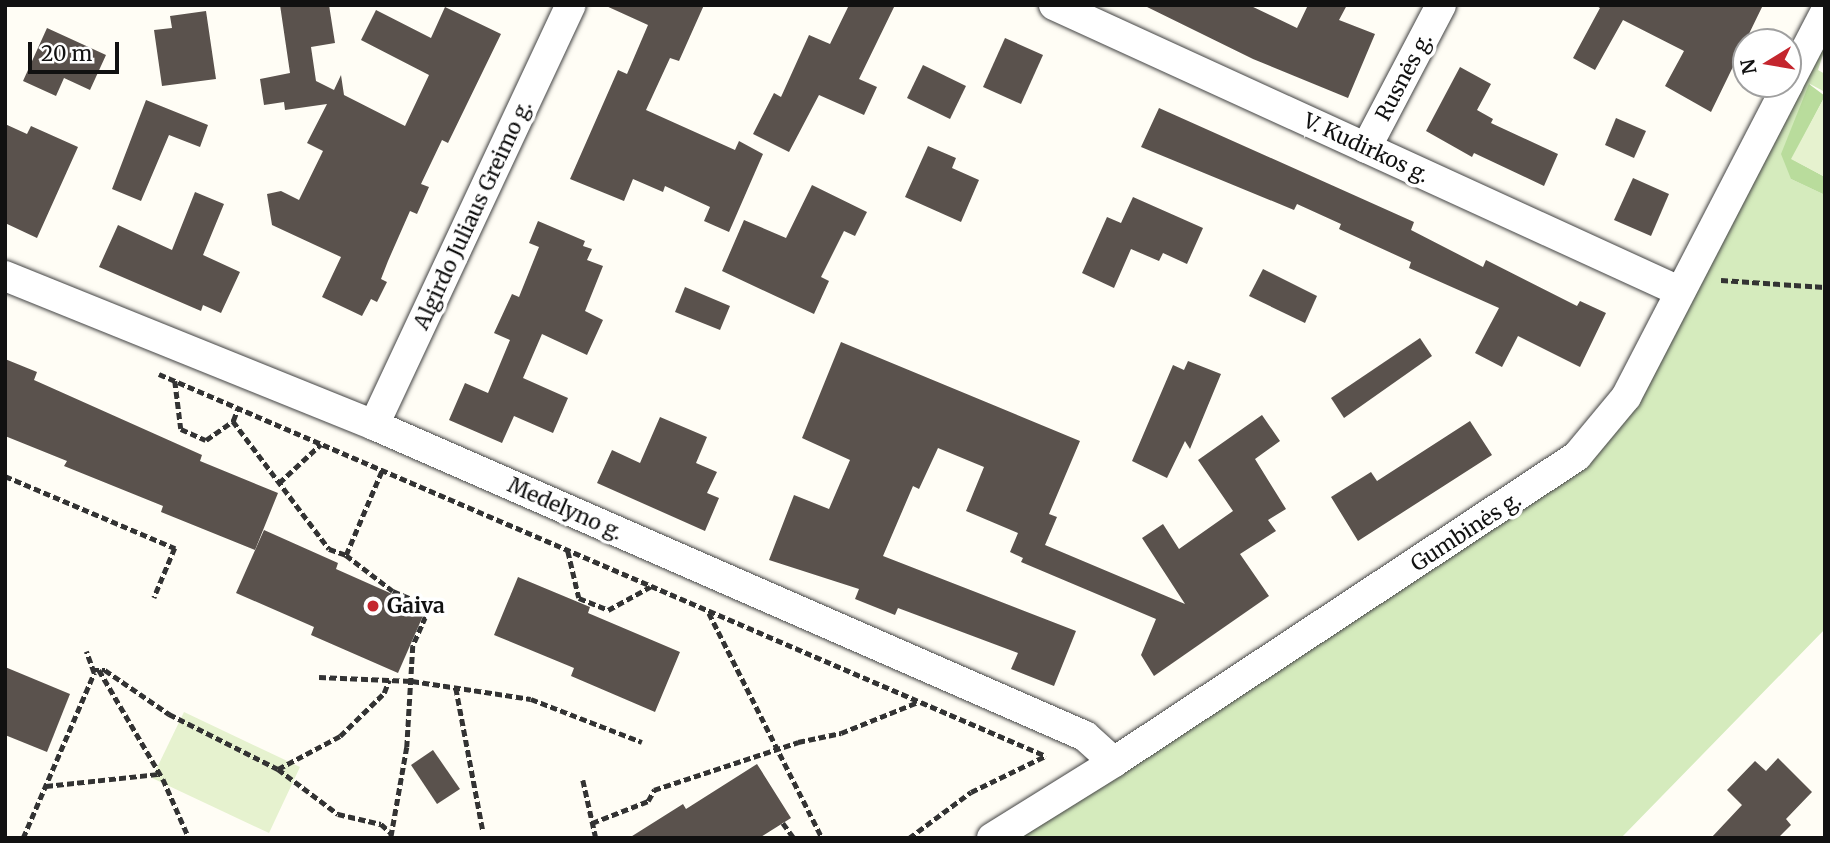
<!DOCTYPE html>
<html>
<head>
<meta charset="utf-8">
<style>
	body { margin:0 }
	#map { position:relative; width:1830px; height:843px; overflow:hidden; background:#fffdf5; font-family:Merriweather,serif }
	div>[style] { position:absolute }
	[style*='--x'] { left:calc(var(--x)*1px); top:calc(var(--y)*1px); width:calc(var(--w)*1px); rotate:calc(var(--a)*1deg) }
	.green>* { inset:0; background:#d5ebbd }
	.forest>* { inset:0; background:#b9dc9c }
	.pitch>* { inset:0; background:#e6f2cf }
	.building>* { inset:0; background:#5a524d }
	.path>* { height:4.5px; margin-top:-2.25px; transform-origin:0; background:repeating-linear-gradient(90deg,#333 0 7px,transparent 0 10.5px) }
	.roads { filter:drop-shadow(0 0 2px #444) drop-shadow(0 0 2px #444) }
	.minor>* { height:30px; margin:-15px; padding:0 15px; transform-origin:15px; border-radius:15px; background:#fff }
	.dots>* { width:19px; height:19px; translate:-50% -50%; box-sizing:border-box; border:4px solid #fff; border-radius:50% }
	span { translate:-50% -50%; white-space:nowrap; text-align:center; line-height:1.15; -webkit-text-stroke:7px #fff; paint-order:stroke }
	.street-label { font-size:21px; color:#111 }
	.poi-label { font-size:21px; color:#111; font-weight:700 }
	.left { translate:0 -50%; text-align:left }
	.frame { position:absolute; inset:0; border:7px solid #111; pointer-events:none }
	.north { position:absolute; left:1732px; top:28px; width:70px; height:70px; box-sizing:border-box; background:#fff; border:2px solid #a0a0a0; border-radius:50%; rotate:259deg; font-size:19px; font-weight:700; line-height:28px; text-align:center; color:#111 }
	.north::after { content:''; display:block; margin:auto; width:24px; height:32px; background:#c4262e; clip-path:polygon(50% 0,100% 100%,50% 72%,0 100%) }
	.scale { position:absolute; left:28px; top:42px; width:91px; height:32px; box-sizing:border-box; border:4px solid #111; border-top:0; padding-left:9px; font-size:21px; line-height:24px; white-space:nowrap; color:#111; -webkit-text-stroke:5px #fff; paint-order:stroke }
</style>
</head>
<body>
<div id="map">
	<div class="green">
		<div style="clip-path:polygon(1825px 13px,1825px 48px,1818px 70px,1825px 74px,1825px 92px,1810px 84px,1791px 179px,1825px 195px,1825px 629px,1621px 838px,992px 838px,1577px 456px)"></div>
	</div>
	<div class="forest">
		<div style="clip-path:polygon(1809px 84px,1825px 96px,1792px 159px,1825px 177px,1825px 195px,1791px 179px,1781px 154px)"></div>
	</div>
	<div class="pitch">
		<div style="clip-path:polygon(1825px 96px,1825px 177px,1791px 159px)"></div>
		<div style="clip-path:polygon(184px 712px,300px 767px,269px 833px,152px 778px)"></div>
	</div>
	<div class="building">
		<div style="clip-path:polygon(280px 5px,329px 5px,335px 43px,311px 47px,316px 81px,334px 90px,341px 75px,344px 95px,405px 126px,429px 75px,361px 40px,376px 10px,431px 38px,445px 7px,501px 34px,448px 143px,442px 140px,421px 184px,429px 187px,417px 214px,410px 211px,388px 261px,381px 279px,387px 282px,377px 302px,371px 299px,362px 316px,322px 297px,341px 257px,272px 225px,267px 194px,281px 191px,299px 200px,323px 151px,307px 143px,327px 104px,285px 110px,284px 102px,264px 105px,260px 79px,290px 73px)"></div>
		<div style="clip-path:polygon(604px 5px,704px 5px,679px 61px,670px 58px,646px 110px,735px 150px,739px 141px,763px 154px,729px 232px,704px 221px,710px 207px,665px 186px,663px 192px,633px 179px,624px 201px,570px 179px,618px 70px,627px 74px,648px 25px)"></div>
		<div style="clip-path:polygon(849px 5px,895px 5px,859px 79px,877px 87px,864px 115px,819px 95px,789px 152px,753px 134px,774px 93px,781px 97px,809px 35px,830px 44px)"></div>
		<div style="clip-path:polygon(1143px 5px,1249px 5px,1297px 28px,1308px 5px,1347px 5px,1339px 20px,1375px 34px,1348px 98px,1253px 59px)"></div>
		<div style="clip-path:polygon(1595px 5px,1763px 5px,1711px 112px,1665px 86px,1684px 51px,1623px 20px,1595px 70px,1573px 58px,1600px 8px)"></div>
		<div style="clip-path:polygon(206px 11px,216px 79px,162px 86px,154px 30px,172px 28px,170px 16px)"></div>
		<div style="clip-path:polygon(47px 28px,106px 55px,90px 90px,64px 78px,56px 96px,23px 81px)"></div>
		<div style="clip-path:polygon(1005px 38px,1043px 55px,1021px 104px,983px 87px)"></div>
		<div style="clip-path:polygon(923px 65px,966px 86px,950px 119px,907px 98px)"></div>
		<div style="clip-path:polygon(1460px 67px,1491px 84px,1477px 110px,1493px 119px,1491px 123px,1558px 154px,1544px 186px,1474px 153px,1472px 157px,1426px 131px)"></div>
		<div style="clip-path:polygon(146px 100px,208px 125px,200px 147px,169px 135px,141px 201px,112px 189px)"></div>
		<div style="clip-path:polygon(1159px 108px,1414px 222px,1411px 230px,1483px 267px,1486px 260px,1577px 306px,1580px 301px,1606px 313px,1580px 367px,1518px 336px,1502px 367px,1475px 353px,1499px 308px,1409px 268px,1411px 262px,1339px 229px,1341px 224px,1297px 204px,1294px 210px,1141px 147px)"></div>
		<div style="clip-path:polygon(1616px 118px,1646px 131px,1634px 158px,1605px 145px)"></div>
		<div style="clip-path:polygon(5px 124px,27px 134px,31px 126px,78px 147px,37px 238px,5px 223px)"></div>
		<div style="clip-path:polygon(928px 146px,956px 158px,952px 168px,979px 180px,961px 222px,905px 197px)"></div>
		<div style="clip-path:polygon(1633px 178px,1669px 194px,1651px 236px,1614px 220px)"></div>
		<div style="clip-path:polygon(812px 185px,867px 212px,855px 236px,844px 231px,821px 277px,829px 281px,814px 314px,722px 271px,744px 220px,786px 238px)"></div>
		<div style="clip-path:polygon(195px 192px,224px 204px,203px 255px,240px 272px,221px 313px,203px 305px,201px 311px,99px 267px,118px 225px,172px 250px)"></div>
		<div style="clip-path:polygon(1133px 197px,1203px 228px,1187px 264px,1163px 253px,1159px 261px,1131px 249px,1114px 288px,1082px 273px,1107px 217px,1121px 223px)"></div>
		<div style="clip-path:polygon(538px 221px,585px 241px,583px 246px,592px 249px,587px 260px,603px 266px,585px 311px,603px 320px,587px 355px,542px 334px,523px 378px,568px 398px,553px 433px,514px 416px,502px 443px,449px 420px,465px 383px,488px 393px,510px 340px,494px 333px,512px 294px,519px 297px,539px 247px,529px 243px)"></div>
		<div style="clip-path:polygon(1263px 269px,1317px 296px,1305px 323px,1249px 296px)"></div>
		<div style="clip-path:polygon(685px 287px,730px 306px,720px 330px,675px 312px)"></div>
		<div style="clip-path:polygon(1420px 338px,1432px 356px,1344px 418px,1331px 398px)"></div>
		<div style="clip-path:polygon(841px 342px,1080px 441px,1049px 514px,1057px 517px,1045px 545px,1185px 604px,1142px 538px,1163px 524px,1179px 549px,1233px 511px,1198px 460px,1262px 415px,1280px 441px,1255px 459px,1286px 509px,1268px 520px,1276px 531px,1240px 554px,1269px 596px,1154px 676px,1141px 655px,1156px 619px,1021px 562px,1023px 558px,1010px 552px,1018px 533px,966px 511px,984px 467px,938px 448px,919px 489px,913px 486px,883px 556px,1076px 631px,1054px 686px,1011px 669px,1018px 653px,898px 608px,895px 615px,855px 599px,859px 589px,769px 560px,794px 495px,829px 509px,850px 460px,802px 438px)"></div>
		<div style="clip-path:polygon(5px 359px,37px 372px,34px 380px,202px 455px,200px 461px,278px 493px,255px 550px,161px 512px,163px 506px,64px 466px,67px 461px,5px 436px)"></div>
		<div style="clip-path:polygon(1188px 361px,1221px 374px,1190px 449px,1185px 441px,1167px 478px,1132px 461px,1173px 365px,1184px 370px)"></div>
		<div style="clip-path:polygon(660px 417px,707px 437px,696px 463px,717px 472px,707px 493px,719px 498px,705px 531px,597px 483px,612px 450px,640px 463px)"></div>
		<div style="clip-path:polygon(1470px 421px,1492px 455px,1358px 541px,1331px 497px,1371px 472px,1377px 481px)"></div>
		<div style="clip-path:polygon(264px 530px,338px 563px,336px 569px,426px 609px,398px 673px,311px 635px,314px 627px,236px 593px)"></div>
		<div style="clip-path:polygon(518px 577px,590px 607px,588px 613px,680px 652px,655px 712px,571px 676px,574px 668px,494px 635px)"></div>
		<div style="clip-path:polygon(5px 667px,70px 694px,47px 752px,5px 735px)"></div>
		<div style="clip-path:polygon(433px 750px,460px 789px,437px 804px,411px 765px)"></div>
		<div style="clip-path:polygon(1778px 758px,1812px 792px,1786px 819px,1791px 825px,1778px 838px,1711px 838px,1742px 805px,1727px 790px,1755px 761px,1766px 771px)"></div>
		<div style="clip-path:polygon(757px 764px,791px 818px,759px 838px,629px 838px,683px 804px,686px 809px)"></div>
	</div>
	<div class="path">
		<div style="--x:1721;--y:280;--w:104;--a:3.9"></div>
		<div style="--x:159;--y:374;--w:966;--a:23.3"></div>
		<div style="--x:175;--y:381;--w:48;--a:82.9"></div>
		<div style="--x:181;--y:429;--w:27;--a:24"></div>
		<div style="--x:206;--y:440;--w:33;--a:-35"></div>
		<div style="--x:233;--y:421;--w:160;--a:53.1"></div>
		<div style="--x:329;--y:549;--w:18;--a:19"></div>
		<div style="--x:346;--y:555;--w:92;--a:-67"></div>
		<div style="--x:233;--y:421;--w:14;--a:-69"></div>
		<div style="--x:5;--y:476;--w:185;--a:23"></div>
		<div style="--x:175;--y:548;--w:54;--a:112.8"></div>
		<div style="--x:279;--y:483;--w:57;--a:-42.9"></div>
		<div style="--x:568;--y:551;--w:48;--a:76.8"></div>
		<div style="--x:579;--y:598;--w:31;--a:22"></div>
		<div style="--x:608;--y:610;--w:48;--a:-28.7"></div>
		<div style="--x:346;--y:555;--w:59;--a:37.5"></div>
		<div style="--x:393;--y:591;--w:40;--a:23.4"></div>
		<div style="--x:430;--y:607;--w:43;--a:113.6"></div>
		<div style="--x:413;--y:646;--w:101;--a:93.4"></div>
		<div style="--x:407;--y:747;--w:92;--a:100"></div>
		<div style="--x:709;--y:613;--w:252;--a:63.3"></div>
		<div style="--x:92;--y:670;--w:13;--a:0"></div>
		<div style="--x:105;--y:670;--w:78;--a:34.5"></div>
		<div style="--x:169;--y:714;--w:122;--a:26.8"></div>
		<div style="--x:278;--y:769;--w:75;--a:36.9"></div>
		<div style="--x:338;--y:814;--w:44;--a:13.1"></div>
		<div style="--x:381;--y:824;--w:15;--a:42"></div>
		<div style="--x:99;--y:670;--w:126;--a:59.6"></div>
		<div style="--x:163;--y:779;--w:64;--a:66.2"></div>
		<div style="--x:319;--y:677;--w:93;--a:2.5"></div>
		<div style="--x:412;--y:681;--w:120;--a:8.6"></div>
		<div style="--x:531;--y:699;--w:119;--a:21.2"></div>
		<div style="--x:456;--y:688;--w:146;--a:79.3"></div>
		<div style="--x:278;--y:769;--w:70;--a:-28"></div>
		<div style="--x:340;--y:736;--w:62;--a:-44.3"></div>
		<div style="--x:384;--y:693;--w:14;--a:-69"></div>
		<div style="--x:583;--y:780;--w:59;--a:77.4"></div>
		<div style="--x:46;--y:786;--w:114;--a:-6.1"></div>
		<div style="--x:592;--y:823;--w:60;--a:-21.4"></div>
		<div style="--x:648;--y:801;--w:13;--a:-61"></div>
		<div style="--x:654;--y:790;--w:152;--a:-18.4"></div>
		<div style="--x:798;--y:742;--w:44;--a:-11.8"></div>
		<div style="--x:841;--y:733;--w:83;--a:-21.9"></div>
		<div style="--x:783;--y:823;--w:19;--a:54"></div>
		<div style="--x:23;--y:838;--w:180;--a:-66.7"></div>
		<div style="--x:94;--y:673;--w:23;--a:-110"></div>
		<div style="--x:909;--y:838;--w:77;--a:-36.6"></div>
		<div style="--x:971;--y:792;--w:82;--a:-25.9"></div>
	</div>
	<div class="roads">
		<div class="minor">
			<div style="--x:1054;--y:5;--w:687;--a:24.59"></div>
			<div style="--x:1788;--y:84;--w:80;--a:-62.5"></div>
			<div style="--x:1366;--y:148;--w:161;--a:-62.3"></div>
			<div style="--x:5;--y:276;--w:398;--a:22"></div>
			<div style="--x:374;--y:425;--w:776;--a:23.63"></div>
			<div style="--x:1085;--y:736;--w:39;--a:42"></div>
			<div style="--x:374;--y:425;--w:464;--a:-64.9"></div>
			<div style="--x:992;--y:838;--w:144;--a:-31.9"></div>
			<div style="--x:1114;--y:762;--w:555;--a:-33.46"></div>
			<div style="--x:1577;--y:456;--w:77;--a:-50.3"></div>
			<div style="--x:1626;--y:397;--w:352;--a:-62.6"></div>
		</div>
	</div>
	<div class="dots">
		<div style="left:373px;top:606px;background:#c4262e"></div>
	</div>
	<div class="street-label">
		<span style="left:1404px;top:77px;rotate:-62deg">Rusnės g.</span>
		<span style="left:1366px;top:148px;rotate:25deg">V. Kudirkos g.</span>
		<span style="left:473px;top:215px;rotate:-65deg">Algirdo Juliaus Greimo g.</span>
		<span style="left:565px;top:509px;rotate:24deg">Medelyno g.</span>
		<span style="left:1466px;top:532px;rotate:-33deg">Gumbinės g.</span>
	</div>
	<div class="poi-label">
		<span class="left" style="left:387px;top:606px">Gaiva</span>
	</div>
	<div class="frame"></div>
	<div class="north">N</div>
	<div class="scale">20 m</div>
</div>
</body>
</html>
